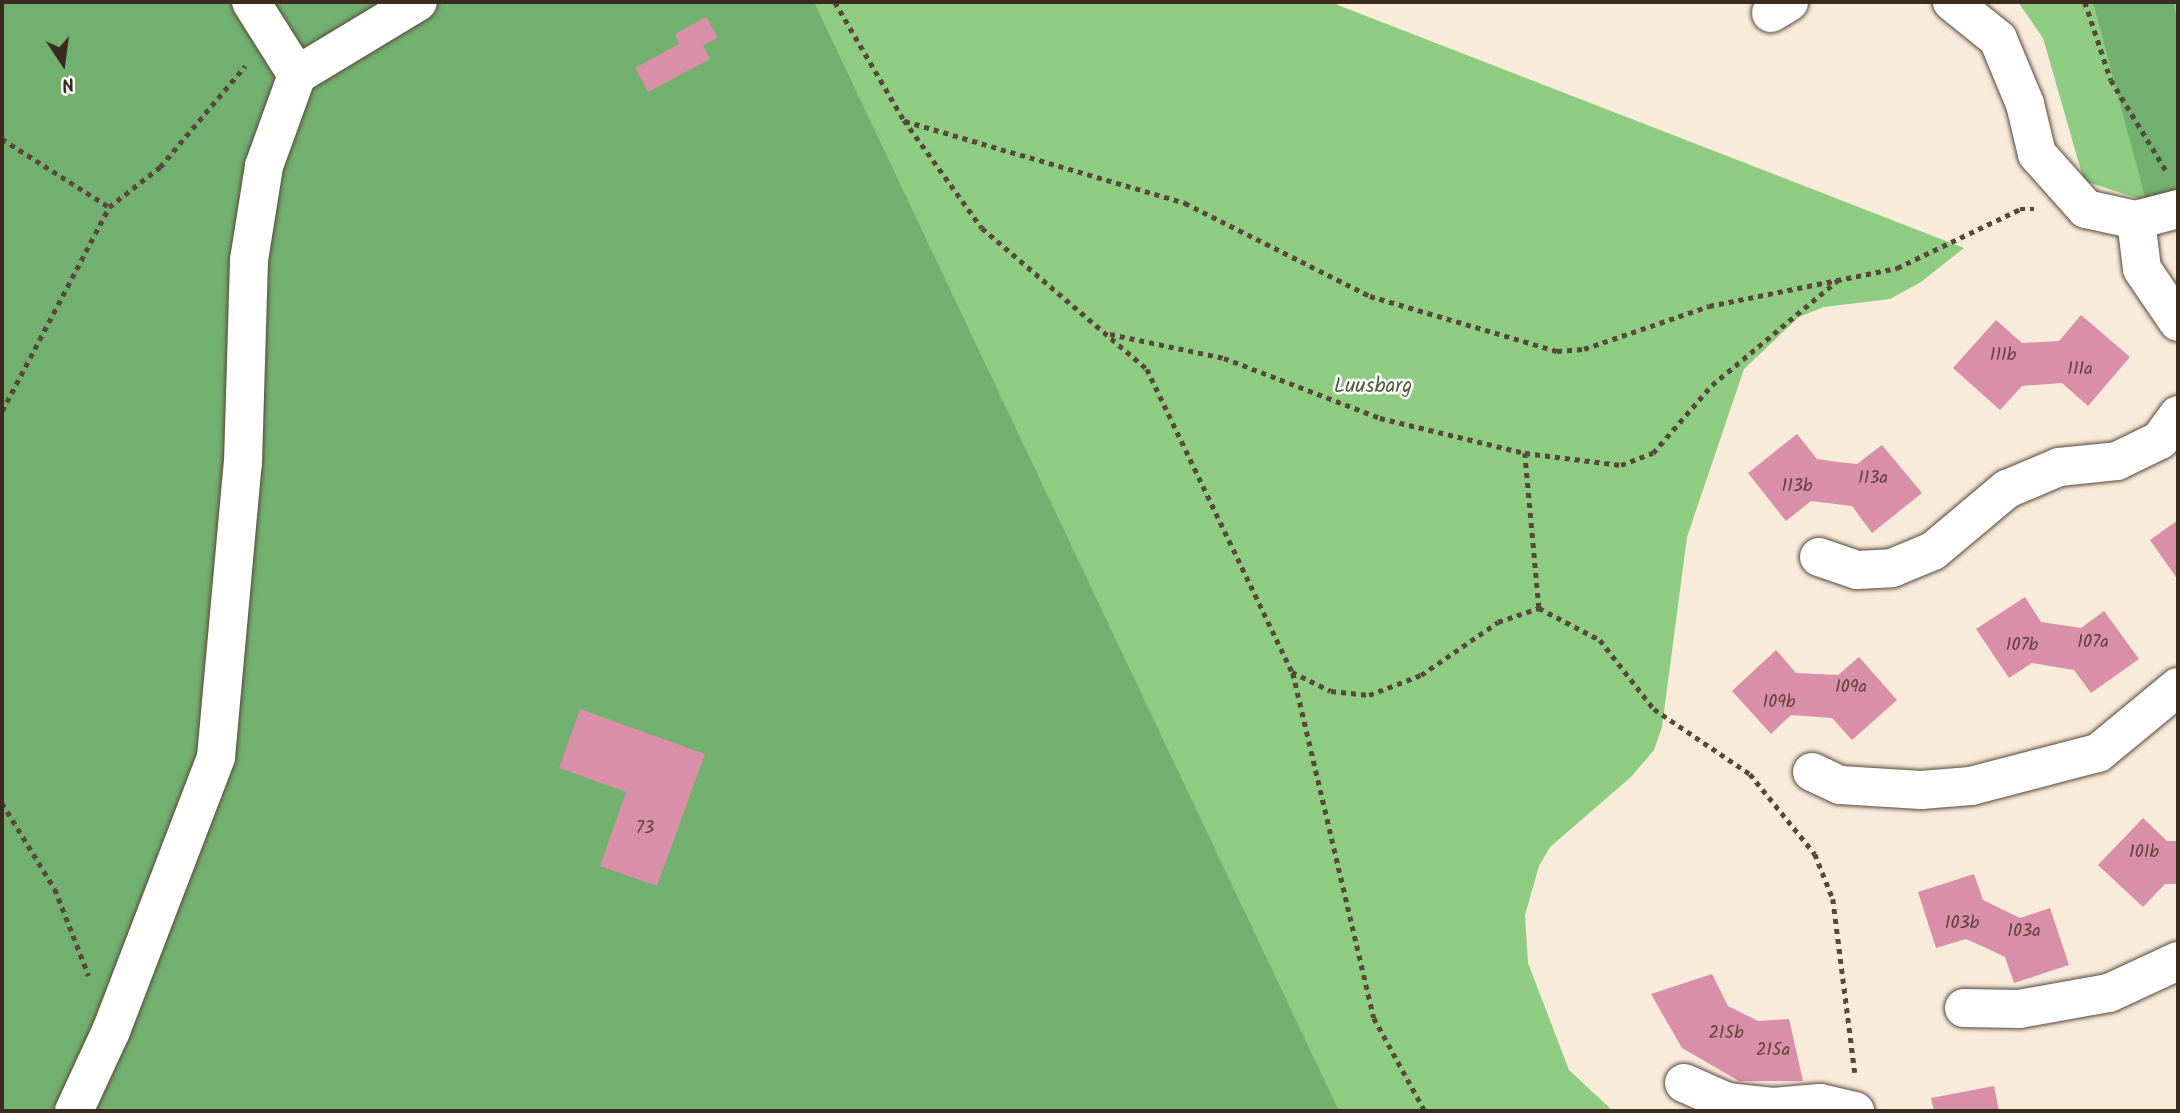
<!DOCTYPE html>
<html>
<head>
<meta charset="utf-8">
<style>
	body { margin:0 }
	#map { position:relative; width:2180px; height:1113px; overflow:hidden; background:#f9ebda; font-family:Kalam,sans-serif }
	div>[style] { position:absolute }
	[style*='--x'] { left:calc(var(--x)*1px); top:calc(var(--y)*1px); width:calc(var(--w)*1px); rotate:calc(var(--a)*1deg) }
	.green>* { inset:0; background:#8ecc82 }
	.forest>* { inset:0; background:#72b070 }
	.building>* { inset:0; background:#d88fa7 }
	.path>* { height:4.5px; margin-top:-2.25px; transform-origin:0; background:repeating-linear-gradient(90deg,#58473a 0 5px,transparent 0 10px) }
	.roads { filter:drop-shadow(0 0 2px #58473a) drop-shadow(0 0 2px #58473a) }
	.minor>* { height:38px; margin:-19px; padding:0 19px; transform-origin:19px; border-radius:19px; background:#fff }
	span { translate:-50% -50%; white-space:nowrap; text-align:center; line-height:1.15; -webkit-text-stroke:5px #fff; paint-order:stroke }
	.number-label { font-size:18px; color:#624340 }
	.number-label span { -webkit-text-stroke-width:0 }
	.park-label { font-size:21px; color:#545b3c }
	.frame { position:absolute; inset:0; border:4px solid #3b2a1e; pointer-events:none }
	.north { position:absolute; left:28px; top:28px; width:70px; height:70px; -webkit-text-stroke:5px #fff; paint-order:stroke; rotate:167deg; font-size:19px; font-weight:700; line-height:28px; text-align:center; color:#3b2a1e }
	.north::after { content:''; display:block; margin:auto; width:24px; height:32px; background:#3b2a1e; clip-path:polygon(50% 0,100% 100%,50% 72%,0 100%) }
</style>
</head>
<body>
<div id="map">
	<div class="green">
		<div style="clip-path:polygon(812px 2px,1330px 2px,1964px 248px,1921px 282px,1890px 299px,1824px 307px,1799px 317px,1744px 369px,1687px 537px,1662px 727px,1654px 750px,1631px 777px,1550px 847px,1539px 866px,1525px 915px,1528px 963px,1569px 1070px,1613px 1111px,1338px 1111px)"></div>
		<div style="clip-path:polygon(2018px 2px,2178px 2px,2178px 193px,2146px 201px,2084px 181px,2043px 38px)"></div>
	</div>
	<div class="forest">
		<div style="clip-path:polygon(2px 2px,814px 2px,1339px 1111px,2px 1111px)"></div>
		<div style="clip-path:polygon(2093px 2px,2173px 2px,2178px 22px,2178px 193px,2146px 201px)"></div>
	</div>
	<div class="building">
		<div style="clip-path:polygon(706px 17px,718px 38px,703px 45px,710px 59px,648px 92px,635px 68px,679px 44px,675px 34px)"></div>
		<div style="clip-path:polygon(2081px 315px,2130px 357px,2088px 406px,2062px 383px,2022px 386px,2000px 410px,1953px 368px,1996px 320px,2022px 343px,2059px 341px)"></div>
		<div style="clip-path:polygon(1797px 434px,1817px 459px,1838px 462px,1857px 464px,1882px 445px,1922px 493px,1872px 533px,1852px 506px,1811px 501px,1786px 521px,1748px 473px)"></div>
		<div style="clip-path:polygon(2178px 520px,2178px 580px,2150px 540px)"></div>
		<div style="clip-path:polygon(2025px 597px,2041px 622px,2081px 628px,2104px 611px,2139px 659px,2091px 693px,2074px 670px,2032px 663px,2009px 678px,1976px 629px)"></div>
		<div style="clip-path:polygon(1776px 650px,1796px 673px,1838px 675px,1859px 657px,1897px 700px,1852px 740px,1832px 718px,1791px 715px,1771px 734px,1732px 691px)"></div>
		<div style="clip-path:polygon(580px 709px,705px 754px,657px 886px,600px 866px,626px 792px,559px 768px)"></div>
		<div style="clip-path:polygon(2143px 818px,2167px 841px,2178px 841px,2178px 884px,2165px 884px,2143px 907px,2098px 865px)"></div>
		<div style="clip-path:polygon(1974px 874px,1983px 900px,2020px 918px,2050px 908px,2069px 965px,2014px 983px,2005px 957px,1984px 947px,1966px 939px,1936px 948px,1918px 892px)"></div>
		<div style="clip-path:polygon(1712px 974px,1728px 1006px,1758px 1021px,1789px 1019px,1803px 1081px,1739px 1081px,1682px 1048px,1651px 994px)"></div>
		<div style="clip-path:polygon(1994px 1086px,1999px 1111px,1934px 1111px,1931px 1098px)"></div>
	</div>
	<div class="path">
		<div style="--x:835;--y:2;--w:137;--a:59.7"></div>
		<div style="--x:904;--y:120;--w:133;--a:54.2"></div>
		<div style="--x:982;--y:228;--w:217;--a:40.5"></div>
		<div style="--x:1147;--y:369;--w:336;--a:64.4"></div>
		<div style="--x:1292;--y:672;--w:43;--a:26"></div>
		<div style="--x:1331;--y:691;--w:38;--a:6"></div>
		<div style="--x:1369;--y:695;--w:56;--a:-21"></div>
		<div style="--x:1421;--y:675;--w:93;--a:-34.5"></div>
		<div style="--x:1498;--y:622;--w:43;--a:-18.9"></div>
		<div style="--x:1539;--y:608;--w:69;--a:27.7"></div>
		<div style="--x:1600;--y:640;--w:88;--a:52"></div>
		<div style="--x:1654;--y:709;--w:116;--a:34.1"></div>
		<div style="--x:1750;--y:774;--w:103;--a:50.9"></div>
		<div style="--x:1815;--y:854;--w:48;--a:68.2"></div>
		<div style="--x:1833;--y:899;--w:175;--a:82.8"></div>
		<div style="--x:2085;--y:2;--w:82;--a:71.6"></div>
		<div style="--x:2111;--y:80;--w:108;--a:58.7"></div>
		<div style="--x:905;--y:121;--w:292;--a:16.3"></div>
		<div style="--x:1185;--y:203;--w:207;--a:26.7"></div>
		<div style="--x:1370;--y:296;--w:195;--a:16.4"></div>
		<div style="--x:1557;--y:351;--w:27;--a:-4"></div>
		<div style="--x:1584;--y:349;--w:132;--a:-19"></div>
		<div style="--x:1709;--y:306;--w:192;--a:-11.4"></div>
		<div style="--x:1897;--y:268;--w:136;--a:-25.6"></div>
		<div style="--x:2020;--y:209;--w:14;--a:0"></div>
		<div style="--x:2;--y:139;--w:127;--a:32.4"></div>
		<div style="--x:109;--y:207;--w:65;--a:-38.1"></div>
		<div style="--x:160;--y:167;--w:132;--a:-49.9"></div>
		<div style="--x:1110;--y:334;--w:116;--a:11.9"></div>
		<div style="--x:1224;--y:358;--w:167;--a:21"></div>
		<div style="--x:1380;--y:418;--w:149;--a:13.6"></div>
		<div style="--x:1525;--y:453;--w:97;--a:7.1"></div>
		<div style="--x:1621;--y:465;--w:34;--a:-21"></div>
		<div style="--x:1653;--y:453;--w:90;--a:-49.1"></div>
		<div style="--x:1712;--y:385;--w:163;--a:-39.8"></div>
		<div style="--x:2;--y:411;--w:230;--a:-62.3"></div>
		<div style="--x:1525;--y:453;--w:156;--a:84.8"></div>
		<div style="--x:1293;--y:673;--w:354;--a:76.8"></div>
		<div style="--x:1374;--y:1018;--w:106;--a:61.3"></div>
		<div style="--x:2;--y:803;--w:101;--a:58.4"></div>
		<div style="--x:55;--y:889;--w:93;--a:68.7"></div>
	</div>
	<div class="roads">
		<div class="minor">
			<div style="--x:251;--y:2;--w:86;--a:57.8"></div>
			<div style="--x:1952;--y:2;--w:59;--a:38.8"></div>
			<div style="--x:1998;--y:39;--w:70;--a:67.4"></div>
			<div style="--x:2025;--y:104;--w:51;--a:76.5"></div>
			<div style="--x:2037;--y:154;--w:74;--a:48.3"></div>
			<div style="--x:2086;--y:209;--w:51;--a:12.4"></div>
			<div style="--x:2136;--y:220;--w:43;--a:-14.7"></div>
			<div style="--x:1771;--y:13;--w:21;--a:-31"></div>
			<div style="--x:2136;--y:220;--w:49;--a:83"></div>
			<div style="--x:2142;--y:269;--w:64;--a:55.8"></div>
			<div style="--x:1819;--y:557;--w:40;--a:18.9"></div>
			<div style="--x:1857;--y:570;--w:35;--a:-3"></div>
			<div style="--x:1892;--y:568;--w:44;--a:-22.5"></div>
			<div style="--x:1933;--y:551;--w:97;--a:-40"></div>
			<div style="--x:2007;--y:489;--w:56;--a:-22.9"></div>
			<div style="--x:2059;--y:467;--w:58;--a:-5.9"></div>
			<div style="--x:2117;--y:461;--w:48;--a:-26"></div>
			<div style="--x:2160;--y:440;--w:31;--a:-54"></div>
			<div style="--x:1812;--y:772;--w:31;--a:25"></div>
			<div style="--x:1840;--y:785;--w:81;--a:3.5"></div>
			<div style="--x:1921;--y:790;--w:50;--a:-4.6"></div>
			<div style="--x:1971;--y:786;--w:131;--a:-14.6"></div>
			<div style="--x:2098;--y:753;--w:104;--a:-39.5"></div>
			<div style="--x:1964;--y:1008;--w:55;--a:1"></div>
			<div style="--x:2019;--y:1009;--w:91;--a:-10.1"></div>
			<div style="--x:2109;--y:993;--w:76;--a:-24.9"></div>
			<div style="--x:1684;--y:1083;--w:47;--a:23.8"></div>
			<div style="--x:1727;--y:1102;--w:46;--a:6.2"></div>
			<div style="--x:1773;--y:1107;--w:47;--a:-4.9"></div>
			<div style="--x:1820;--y:1103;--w:36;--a:13"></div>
			<div style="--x:74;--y:1111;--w:88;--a:-65.2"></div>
			<div style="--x:111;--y:1031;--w:293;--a:-69"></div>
			<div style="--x:216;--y:757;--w:295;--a:-84.8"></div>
			<div style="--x:243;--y:463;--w:203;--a:-88.3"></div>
			<div style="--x:249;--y:260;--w:95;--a:-80.9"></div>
			<div style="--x:264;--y:166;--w:97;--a:-70.1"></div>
			<div style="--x:297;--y:75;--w:141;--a:-31.1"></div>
		</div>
	</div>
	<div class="number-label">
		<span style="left:2003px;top:356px">111b</span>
		<span style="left:2080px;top:370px">111a</span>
		<span style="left:1873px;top:479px">113a</span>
		<span style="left:1797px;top:487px">113b</span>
		<span style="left:2093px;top:643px">107a</span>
		<span style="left:2022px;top:646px">107b</span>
		<span style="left:1851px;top:688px">109a</span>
		<span style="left:1779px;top:703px">109b</span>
		<span style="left:645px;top:829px">73</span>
		<span style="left:2144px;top:853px">101b</span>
		<span style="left:1962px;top:924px">103b</span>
		<span style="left:2024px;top:932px">103a</span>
		<span style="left:1726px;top:1034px">215b</span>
		<span style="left:1773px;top:1051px">215a</span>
	</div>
	<div class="park-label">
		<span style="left:1373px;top:387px">Luusbarg</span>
	</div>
	<div class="frame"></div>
	<div class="north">N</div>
</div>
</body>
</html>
